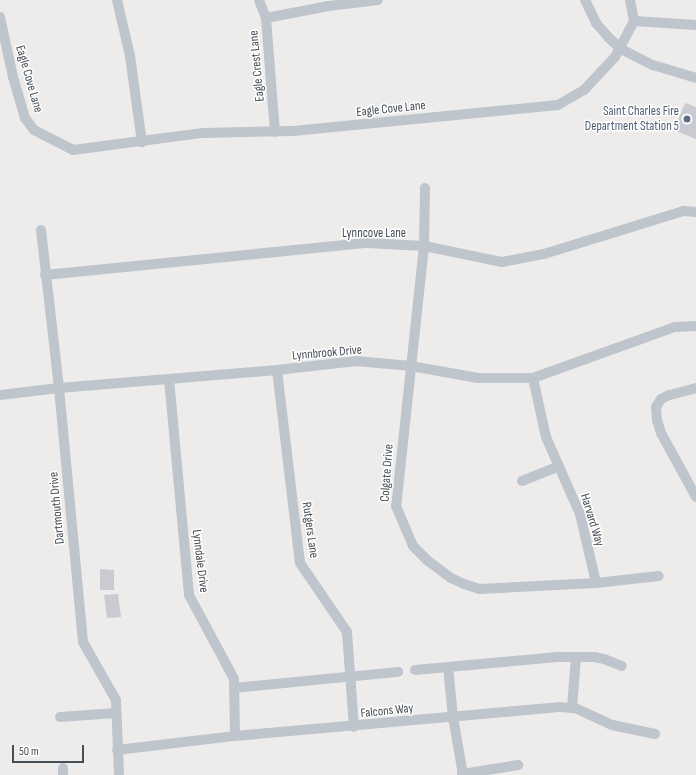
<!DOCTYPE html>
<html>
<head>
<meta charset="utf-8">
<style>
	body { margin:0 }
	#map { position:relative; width:696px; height:775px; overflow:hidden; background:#eeeceb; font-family:"Sofia Sans Condensed",sans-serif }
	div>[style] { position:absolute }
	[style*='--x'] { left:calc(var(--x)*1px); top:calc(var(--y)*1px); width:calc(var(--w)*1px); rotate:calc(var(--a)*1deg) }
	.building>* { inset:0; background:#cacbd0 }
	.minor>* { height:10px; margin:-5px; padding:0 5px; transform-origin:5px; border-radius:5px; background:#bec5cc }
	.dots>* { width:11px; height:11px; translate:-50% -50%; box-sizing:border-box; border:2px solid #fff; border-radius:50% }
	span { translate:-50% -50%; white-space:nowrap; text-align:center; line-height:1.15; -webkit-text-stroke:3px #fff; paint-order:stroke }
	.street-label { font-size:13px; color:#464e56 }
	.service-label { font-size:13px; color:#4e5e75 }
	.right { translate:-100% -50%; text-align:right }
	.scale { position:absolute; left:12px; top:745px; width:72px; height:18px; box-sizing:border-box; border:2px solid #464e56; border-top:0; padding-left:5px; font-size:12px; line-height:14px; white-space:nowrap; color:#464e56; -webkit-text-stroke:3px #fff; paint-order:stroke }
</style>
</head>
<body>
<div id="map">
	<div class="building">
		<div style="clip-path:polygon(685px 103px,696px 107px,696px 139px,674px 130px)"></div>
		<div style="clip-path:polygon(100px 569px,114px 570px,114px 590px,100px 590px)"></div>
		<div style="clip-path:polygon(118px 594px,121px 617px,107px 618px,104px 595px)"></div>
	</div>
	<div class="minor">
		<div style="--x:117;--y:0;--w:57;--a:76.9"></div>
		<div style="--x:130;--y:56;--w:87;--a:82.1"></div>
		<div style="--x:259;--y:0;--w:19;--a:69"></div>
		<div style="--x:266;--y:18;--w:114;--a:85.5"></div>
		<div style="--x:585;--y:0;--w:25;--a:64"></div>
		<div style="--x:596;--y:23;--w:18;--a:49"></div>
		<div style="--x:608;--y:37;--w:18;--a:43"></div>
		<div style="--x:621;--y:49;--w:36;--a:27"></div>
		<div style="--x:653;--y:65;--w:45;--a:16.8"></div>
		<div style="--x:630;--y:0;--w:21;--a:79"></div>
		<div style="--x:0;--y:17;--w:61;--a:77.8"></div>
		<div style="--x:13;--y:77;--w:43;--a:73.7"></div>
		<div style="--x:25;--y:118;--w:15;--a:53"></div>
		<div style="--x:34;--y:130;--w:44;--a:27.1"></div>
		<div style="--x:73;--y:150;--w:131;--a:-7.5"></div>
		<div style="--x:203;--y:133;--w:90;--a:-1.3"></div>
		<div style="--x:293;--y:131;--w:266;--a:-5.6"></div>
		<div style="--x:558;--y:105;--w:30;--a:-30"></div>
		<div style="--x:584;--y:90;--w:45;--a:-46.8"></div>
		<div style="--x:615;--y:57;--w:41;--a:-62.2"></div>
		<div style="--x:634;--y:21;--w:62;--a:3.7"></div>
		<div style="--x:266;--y:18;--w:64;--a:-10.8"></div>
		<div style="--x:329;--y:6;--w:49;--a:-7"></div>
		<div style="--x:425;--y:188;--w:58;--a:91"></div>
		<div style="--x:424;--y:246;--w:262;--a:96.1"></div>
		<div style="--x:396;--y:506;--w:43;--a:67"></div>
		<div style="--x:413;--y:546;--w:20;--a:45"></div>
		<div style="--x:427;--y:560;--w:30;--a:37"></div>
		<div style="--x:451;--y:578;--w:14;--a:25"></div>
		<div style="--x:464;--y:584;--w:16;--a:18"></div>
		<div style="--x:479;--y:589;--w:117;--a:-2.9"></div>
		<div style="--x:596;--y:583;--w:63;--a:-6.3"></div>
		<div style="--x:41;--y:230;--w:159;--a:83.5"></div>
		<div style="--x:59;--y:388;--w:255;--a:84.6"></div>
		<div style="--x:83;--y:642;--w:67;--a:60.4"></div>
		<div style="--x:116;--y:700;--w:75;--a:87.7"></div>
		<div style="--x:45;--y:275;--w:324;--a:-5.7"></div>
		<div style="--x:367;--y:243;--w:57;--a:3"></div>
		<div style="--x:424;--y:246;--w:80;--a:11.6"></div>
		<div style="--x:502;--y:262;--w:43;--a:-10.8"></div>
		<div style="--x:544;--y:254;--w:146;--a:-17.1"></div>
		<div style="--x:684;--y:211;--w:12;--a:5"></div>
		<div style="--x:277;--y:370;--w:194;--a:83.2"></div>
		<div style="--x:300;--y:563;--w:83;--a:55.7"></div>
		<div style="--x:347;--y:632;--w:95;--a:85.8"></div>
		<div style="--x:533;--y:378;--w:60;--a:77.6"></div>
		<div style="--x:546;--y:437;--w:84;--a:66.2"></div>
		<div style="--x:580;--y:514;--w:71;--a:76.9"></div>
		<div style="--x:169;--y:379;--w:217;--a:84.7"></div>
		<div style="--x:189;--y:595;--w:95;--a:61.8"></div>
		<div style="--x:234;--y:679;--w:57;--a:89"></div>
		<div style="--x:696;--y:388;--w:28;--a:165"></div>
		<div style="--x:669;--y:395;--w:9;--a:153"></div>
		<div style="--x:661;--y:399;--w:9;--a:122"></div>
		<div style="--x:656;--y:407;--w:13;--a:86"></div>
		<div style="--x:657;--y:420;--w:14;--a:73"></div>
		<div style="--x:661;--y:433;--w:73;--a:61.3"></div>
		<div style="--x:0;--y:395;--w:59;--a:-6.8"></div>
		<div style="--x:59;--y:388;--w:219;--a:-4.7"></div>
		<div style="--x:277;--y:370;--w:80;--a:-6.5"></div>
		<div style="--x:356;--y:361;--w:55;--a:5.2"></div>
		<div style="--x:411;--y:366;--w:68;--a:10.2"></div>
		<div style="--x:478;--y:378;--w:55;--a:0"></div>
		<div style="--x:533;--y:378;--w:151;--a:-19.8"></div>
		<div style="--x:675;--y:327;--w:21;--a:-3"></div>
		<div style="--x:522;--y:481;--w:40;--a:-22"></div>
		<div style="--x:448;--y:667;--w:50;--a:84.3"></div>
		<div style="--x:453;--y:717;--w:59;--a:80.2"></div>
		<div style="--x:415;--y:670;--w:143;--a:-5.2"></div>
		<div style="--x:557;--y:657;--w:37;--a:0"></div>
		<div style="--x:594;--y:657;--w:10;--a:11"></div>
		<div style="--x:604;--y:659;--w:19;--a:21"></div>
		<div style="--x:234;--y:688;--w:165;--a:-5.6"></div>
		<div style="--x:572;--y:708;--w:51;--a:-85.5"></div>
		<div style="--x:60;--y:717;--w:56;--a:-4.1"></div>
		<div style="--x:117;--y:750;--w:119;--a:-6.8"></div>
		<div style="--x:235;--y:736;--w:325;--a:-5.1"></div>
		<div style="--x:559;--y:707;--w:16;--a:4"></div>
		<div style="--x:575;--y:708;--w:41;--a:24.7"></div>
		<div style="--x:612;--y:725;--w:44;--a:11.8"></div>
		<div style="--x:63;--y:768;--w:7;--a:90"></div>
		<div style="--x:462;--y:774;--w:57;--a:-9.1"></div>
	</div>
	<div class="dots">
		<div style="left:687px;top:119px;background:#5c6f8a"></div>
	</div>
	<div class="street-label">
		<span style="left:257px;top:66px;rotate:-95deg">Eagle Crest Lane</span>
		<span style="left:29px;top:79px;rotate:74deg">Eagle Cove Lane</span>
		<span style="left:391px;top:109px;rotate:-6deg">Eagle Cove Lane</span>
		<span style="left:374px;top:233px">Lynncove Lane</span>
		<span style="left:327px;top:353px;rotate:-5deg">Lynnbrook Drive</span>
		<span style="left:387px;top:473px;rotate:-86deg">Colgate Drive</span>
		<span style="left:57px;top:508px;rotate:-95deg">Dartmouth Drive</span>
		<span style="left:592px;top:520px;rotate:73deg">Harvard Way</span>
		<span style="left:310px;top:530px;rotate:82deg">Rutgers Lane</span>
		<span style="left:200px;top:561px;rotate:83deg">Lynndale Drive</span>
		<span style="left:387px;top:711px;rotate:-6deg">Falcons Way</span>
	</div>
	<div class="service-label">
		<span class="right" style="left:679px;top:119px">Saint Charles Fire<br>Department Station 5</span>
	</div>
	<div class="scale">50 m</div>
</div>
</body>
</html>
